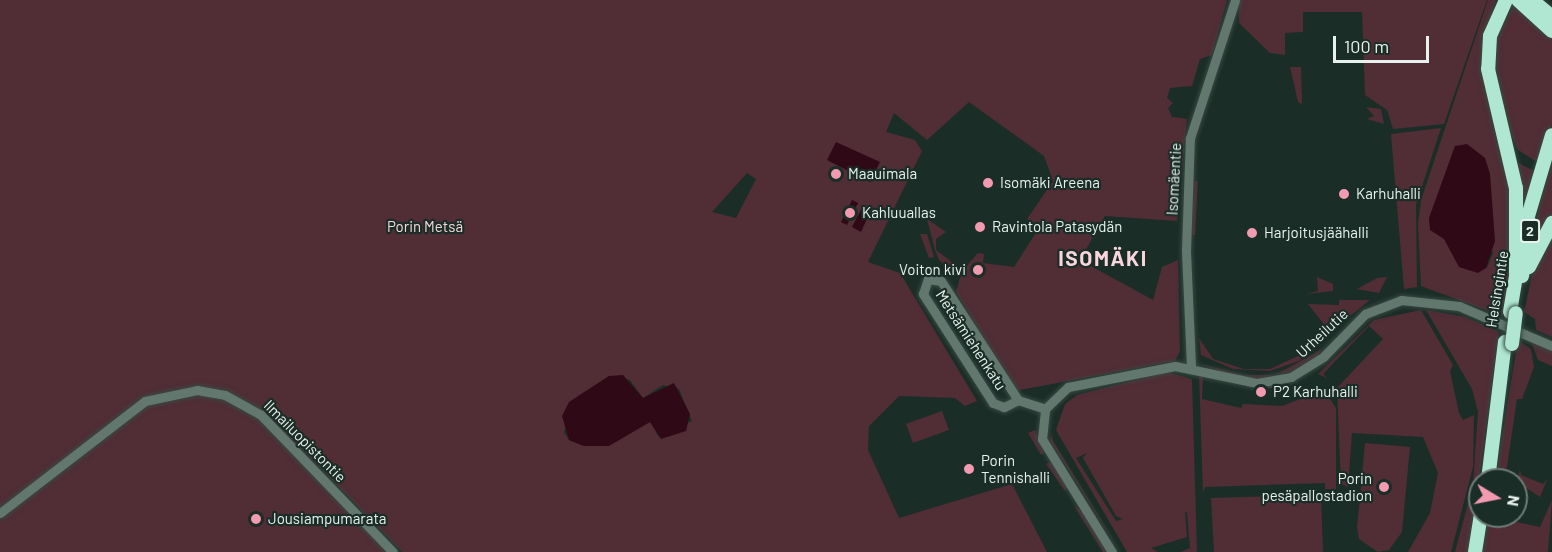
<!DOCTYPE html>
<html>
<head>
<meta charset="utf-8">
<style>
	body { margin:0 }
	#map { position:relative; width:1552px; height:552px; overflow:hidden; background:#1b2d27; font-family:Barlow,sans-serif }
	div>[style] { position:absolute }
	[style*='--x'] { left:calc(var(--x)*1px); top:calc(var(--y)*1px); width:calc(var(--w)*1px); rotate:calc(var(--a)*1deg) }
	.green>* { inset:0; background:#512d36 }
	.water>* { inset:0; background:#300916 }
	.roads { filter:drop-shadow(0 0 2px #384943) drop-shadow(0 0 2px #384943) }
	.minor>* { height:9px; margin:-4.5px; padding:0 4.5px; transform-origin:4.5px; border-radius:4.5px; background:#62786f }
	.highway>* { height:14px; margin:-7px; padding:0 7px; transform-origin:7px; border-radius:7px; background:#afe7d2 }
	.bridges { filter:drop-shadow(0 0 2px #384943) drop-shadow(0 0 2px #384943) }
	.highway-bridge>* { height:14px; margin:-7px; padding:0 7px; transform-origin:7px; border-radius:7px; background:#afe7d2 }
	.dots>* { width:16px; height:16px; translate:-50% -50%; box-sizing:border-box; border:3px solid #1b2d27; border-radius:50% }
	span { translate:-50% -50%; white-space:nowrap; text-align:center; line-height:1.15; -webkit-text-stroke:4.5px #1b2d27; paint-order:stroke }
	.shield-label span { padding:2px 4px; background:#1b2d27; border:2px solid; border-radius:4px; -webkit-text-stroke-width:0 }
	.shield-label { font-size:14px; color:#e7f2ee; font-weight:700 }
	.poi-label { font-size:15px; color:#e7f2ee }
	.left { translate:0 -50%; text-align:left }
	.right { translate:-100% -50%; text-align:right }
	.street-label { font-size:15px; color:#e7f2ee }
	.park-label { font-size:15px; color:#f8d7de }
	.district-label { font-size:21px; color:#f9d6dd; font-weight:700; letter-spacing:1.5px }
	.north { position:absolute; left:1468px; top:468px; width:60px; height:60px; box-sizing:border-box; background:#1b2d27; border:2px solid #6d7c77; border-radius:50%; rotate:100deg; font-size:16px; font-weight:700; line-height:24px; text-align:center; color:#e7f2ee }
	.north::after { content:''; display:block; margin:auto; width:21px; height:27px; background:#f29aaf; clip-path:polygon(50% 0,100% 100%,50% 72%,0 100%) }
	.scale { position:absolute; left:1333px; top:36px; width:96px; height:27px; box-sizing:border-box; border:3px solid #e7f2ee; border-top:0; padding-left:8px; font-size:18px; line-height:21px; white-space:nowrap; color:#e7f2ee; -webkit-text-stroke:4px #1b2d27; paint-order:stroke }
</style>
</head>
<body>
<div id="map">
	<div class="green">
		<div style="clip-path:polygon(evenodd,0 0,1227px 0,1212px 55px,1200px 59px,1192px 86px,1170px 88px,1167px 98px,1173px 103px,1168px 108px,1172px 117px,1187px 119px,1177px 221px,1105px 216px,1080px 260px,1153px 300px,1162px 267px,1178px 260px,1180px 351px,1175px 361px,1015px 391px,956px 292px,962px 271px,978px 253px,984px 254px,983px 263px,1014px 267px,1039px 228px,1027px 219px,1053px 181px,1044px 156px,969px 102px,927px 140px,894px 113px,886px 132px,915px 140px,922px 151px,868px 262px,900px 273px,977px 401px,965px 406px,955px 398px,899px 396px,869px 426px,868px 450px,899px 518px,1012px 484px,1047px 552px,402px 552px,301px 448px,297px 451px,393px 552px,0 552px,0 0,747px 173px,756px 179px,736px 218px,712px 212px,747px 173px,0 0,609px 376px,630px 380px,643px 398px,663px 385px,679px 389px,692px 421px,658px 436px,651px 422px,584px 446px,569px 440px,564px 432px,577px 397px,609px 376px)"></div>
		<div style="clip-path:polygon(1239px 0,1487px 0,1444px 124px,1393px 129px,1387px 110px,1365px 95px,1362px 12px,1303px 12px,1303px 32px,1285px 33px,1285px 55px,1270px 53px,1239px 23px)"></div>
		<div style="clip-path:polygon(evenodd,1488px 0,1496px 0,1485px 34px,1509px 169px,1512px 253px,1502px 316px,1421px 286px,1418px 224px,1421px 200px,1488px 0,1455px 146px,1493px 253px,1487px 268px,1444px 239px,1436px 201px,1455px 146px)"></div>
		<div style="clip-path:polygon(1514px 4px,1552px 34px,1552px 124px,1537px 162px,1518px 150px,1505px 122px,1491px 49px)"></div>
		<div style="clip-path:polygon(1290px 67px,1301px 67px,1302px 104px,1298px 102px)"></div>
		<div style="clip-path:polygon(1366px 107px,1381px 109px,1384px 124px,1367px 119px,1374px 116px)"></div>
		<div style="clip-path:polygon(1441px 128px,1416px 205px,1417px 287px,1404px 289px,1391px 134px)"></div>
		<div style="clip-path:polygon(1552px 161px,1552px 216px,1531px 251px,1539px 205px)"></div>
		<div style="clip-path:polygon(1517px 162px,1534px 171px,1521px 226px)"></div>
		<div style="clip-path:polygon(1198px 181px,1195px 235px,1192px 235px,1192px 182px)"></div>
		<div style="clip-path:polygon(927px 219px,946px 232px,936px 239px,936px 250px,957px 266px,954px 276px,939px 260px,935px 250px)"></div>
		<div style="clip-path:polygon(1552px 229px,1552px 337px,1536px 330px,1535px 319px,1524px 312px,1534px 266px)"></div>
		<div style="clip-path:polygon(920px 234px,927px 234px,934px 257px,929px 258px)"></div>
		<div style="clip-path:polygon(1317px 277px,1333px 284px,1333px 291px,1307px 294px,1318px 291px)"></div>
		<div style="clip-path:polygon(1387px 277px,1379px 293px,1357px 289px,1377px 278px)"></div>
		<div style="clip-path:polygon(1339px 300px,1370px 300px,1330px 332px,1308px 304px,1339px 305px)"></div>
		<div style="clip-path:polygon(1421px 310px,1453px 365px,1450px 371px,1459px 413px,1463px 420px,1474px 415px,1473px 467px,1451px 552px,1408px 552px,1430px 513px,1438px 473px,1423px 437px,1352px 433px,1348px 487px,1341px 484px,1337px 388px,1383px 339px,1369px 326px,1323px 374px,1327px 378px,1318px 374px,1374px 320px)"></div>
		<div style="clip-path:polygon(1426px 310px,1465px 317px,1499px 332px,1469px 552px,1455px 552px,1473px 485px,1478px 412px,1472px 389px)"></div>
		<div style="clip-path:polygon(1309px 333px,1317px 347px,1299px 361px,1270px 371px,1233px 369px,1201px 355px,1199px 338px,1213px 359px,1244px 369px,1270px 369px,1309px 351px,1315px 346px)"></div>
		<div style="clip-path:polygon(1518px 340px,1531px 349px,1534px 367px,1522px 399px,1517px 399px,1505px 480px,1495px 480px)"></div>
		<div style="clip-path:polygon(1531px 341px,1552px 350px,1552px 366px,1538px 360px)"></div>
		<div style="clip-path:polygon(1322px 349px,1317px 357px,1297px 370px,1258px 379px,1235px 376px,1201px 364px,1244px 375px,1275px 375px)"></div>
		<div style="clip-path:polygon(evenodd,1167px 372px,1192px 379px,1197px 552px,1181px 552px,1190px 548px,1187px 513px,1185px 511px,1187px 537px,1151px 548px,1158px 552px,1127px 552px,1056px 430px,1065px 404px,1077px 395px,1167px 372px,1087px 453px,1083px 458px,1116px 516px,1123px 519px,1116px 521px,1076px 458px,1087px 453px)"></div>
		<div style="clip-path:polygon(1199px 374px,1203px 376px,1202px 399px,1241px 408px,1243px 404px,1282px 406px,1324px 390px,1336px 408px,1336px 489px,1325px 489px,1325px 483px,1205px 487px,1203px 493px)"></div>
		<div style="clip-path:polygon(1303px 375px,1276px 388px,1241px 387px,1270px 386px)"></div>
		<div style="clip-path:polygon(942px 411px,949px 430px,913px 443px,906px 424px)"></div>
		<div style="clip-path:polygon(1035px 430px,1045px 452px,1041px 455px,1028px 433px)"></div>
		<div style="clip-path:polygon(1052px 434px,1053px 441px,1121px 552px,1050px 441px)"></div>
		<div style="clip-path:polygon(1365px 443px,1410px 447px,1402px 532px,1389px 550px,1378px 552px,1359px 539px,1357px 528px)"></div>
		<div style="clip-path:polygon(1052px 461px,1068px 487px,1065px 491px,1046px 464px)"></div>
		<div style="clip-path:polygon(1520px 469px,1521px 475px,1543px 484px,1547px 480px,1540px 497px,1520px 484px,1516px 488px)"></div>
		<div style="clip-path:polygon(1321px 495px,1323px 552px,1214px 552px,1211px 498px)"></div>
		<div style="clip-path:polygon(1552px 500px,1548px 552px,1482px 552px,1489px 516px,1540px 527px)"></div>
		<div style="clip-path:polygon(1074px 506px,1085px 513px,1108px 552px,1103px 552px)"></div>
	</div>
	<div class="water">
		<div style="clip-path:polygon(836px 142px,880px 162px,870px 182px,827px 160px)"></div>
		<div style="clip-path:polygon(1467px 144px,1485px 158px,1490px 174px,1495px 241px,1486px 268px,1478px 273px,1459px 267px,1444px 239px,1430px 230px,1429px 218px,1455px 146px)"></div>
		<div style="clip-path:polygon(852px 200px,858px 203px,847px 225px,841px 222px)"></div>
		<div style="clip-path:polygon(863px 206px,871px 210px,861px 232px,852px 227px)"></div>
		<div style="clip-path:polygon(623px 375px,643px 398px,674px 383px,690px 414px,686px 431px,661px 439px,650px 422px,609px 446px,584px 446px,569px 440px,562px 416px,569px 402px,609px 376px)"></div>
	</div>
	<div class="roads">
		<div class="minor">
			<div style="--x:1191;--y:366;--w:116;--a:-92.5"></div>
			<div style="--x:1186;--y:250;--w:112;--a:-88"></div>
			<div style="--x:1190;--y:138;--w:145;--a:-71.9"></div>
			<div style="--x:1018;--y:400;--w:16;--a:153"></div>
			<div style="--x:1004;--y:407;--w:12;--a:-160"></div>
			<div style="--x:993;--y:403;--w:130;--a:-122.7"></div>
			<div style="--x:923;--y:294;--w:16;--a:-72"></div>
			<div style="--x:928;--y:279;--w:13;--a:9"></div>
			<div style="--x:941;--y:281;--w:142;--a:57.1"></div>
			<div style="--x:1018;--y:400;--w:28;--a:18"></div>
			<div style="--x:0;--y:513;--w:183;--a:-37.7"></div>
			<div style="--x:145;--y:401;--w:53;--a:-11.9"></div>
			<div style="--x:197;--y:390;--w:28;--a:10"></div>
			<div style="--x:225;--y:395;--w:41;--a:29.1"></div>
			<div style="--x:261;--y:415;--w:190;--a:46.1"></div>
			<div style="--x:1112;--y:552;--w:133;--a:-121.8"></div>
			<div style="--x:1042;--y:439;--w:30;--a:-84"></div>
			<div style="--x:1045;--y:409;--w:32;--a:-44"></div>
			<div style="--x:1068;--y:387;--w:109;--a:-11.1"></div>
			<div style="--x:1175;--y:366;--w:84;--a:11.7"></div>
			<div style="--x:1257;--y:383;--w:35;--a:-10"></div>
			<div style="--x:1291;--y:377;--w:39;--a:-32"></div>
			<div style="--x:1324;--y:356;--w:59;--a:-45.7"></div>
			<div style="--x:1365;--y:314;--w:39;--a:-21"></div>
			<div style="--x:1401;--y:300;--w:58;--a:5.9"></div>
			<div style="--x:1459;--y:306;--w:101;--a:23.3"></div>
		</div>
		<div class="highway">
			<div style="--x:1506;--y:0;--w:39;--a:114"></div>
			<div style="--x:1490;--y:36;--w:33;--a:93"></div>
			<div style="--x:1488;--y:69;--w:122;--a:76.8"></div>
			<div style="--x:1516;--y:188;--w:85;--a:90"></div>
			<div style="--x:1518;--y:0;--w:46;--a:42.4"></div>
			<div style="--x:1532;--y:0;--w:26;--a:40"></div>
			<div style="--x:1523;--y:233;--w:102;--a:-73.5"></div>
			<div style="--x:1529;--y:267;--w:50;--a:-62.4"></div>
			<div style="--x:1522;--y:276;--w:53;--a:-80.2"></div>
			<div style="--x:1510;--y:312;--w:49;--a:-80.5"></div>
			<div style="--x:1488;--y:480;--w:139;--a:-83"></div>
			<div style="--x:1475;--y:552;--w:36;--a:-81"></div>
		</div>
	</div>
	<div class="bridges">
		<div class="highway-bridge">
			<div style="--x:1512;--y:344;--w:31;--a:-83"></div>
		</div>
	</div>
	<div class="dots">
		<div style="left:836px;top:174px;background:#f29aaf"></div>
		<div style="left:988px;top:183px;background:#f29aaf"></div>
		<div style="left:1344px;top:194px;background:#f29aaf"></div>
		<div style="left:850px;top:213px;background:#f29aaf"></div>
		<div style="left:980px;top:227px;background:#f29aaf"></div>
		<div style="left:1252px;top:233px;background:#f29aaf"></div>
		<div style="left:978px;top:270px;background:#f29aaf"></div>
		<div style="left:1261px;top:392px;background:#f29aaf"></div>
		<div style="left:969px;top:469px;background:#f29aaf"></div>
		<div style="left:1384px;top:487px;background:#f29aaf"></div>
		<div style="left:256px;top:519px;background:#f29aaf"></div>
	</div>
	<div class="shield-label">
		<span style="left:1530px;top:231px">2</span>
	</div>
	<div class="poi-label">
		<span class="left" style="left:848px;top:174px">Maauimala</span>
		<span class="left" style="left:1000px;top:183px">Isomäki Areena</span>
		<span class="left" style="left:1356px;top:194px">Karhuhalli</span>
		<span class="left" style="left:862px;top:213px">Kahluuallas</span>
		<span class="left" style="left:992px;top:227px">Ravintola Patasydän</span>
		<span class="left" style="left:1264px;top:233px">Harjoitusjäähalli</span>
		<span class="right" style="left:966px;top:270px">Voiton kivi</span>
		<span class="left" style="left:1273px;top:392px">P2 Karhuhalli</span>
		<span class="left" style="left:981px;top:469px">Porin<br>Tennishalli</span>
		<span class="right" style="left:1372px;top:487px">Porin<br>pesäpallostadion</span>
		<span class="left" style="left:268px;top:519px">Jousiampumarata</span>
	</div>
	<div class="street-label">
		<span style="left:1174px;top:179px;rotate:-87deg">Isomäentie</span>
		<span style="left:1497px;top:289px;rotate:-81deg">Helsingintie</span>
		<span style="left:1322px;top:333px;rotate:-43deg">Urheilutie</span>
		<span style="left:971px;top:340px;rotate:57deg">Metsämiehenkatu</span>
		<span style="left:305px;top:441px;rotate:45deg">Ilmailuopistontie</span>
	</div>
	<div class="park-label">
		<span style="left:425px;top:227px">Porin Metsä</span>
	</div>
	<div class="district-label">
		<span style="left:1103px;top:258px">ISOMÄKI</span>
	</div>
	<div class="north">N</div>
	<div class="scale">100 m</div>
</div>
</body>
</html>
